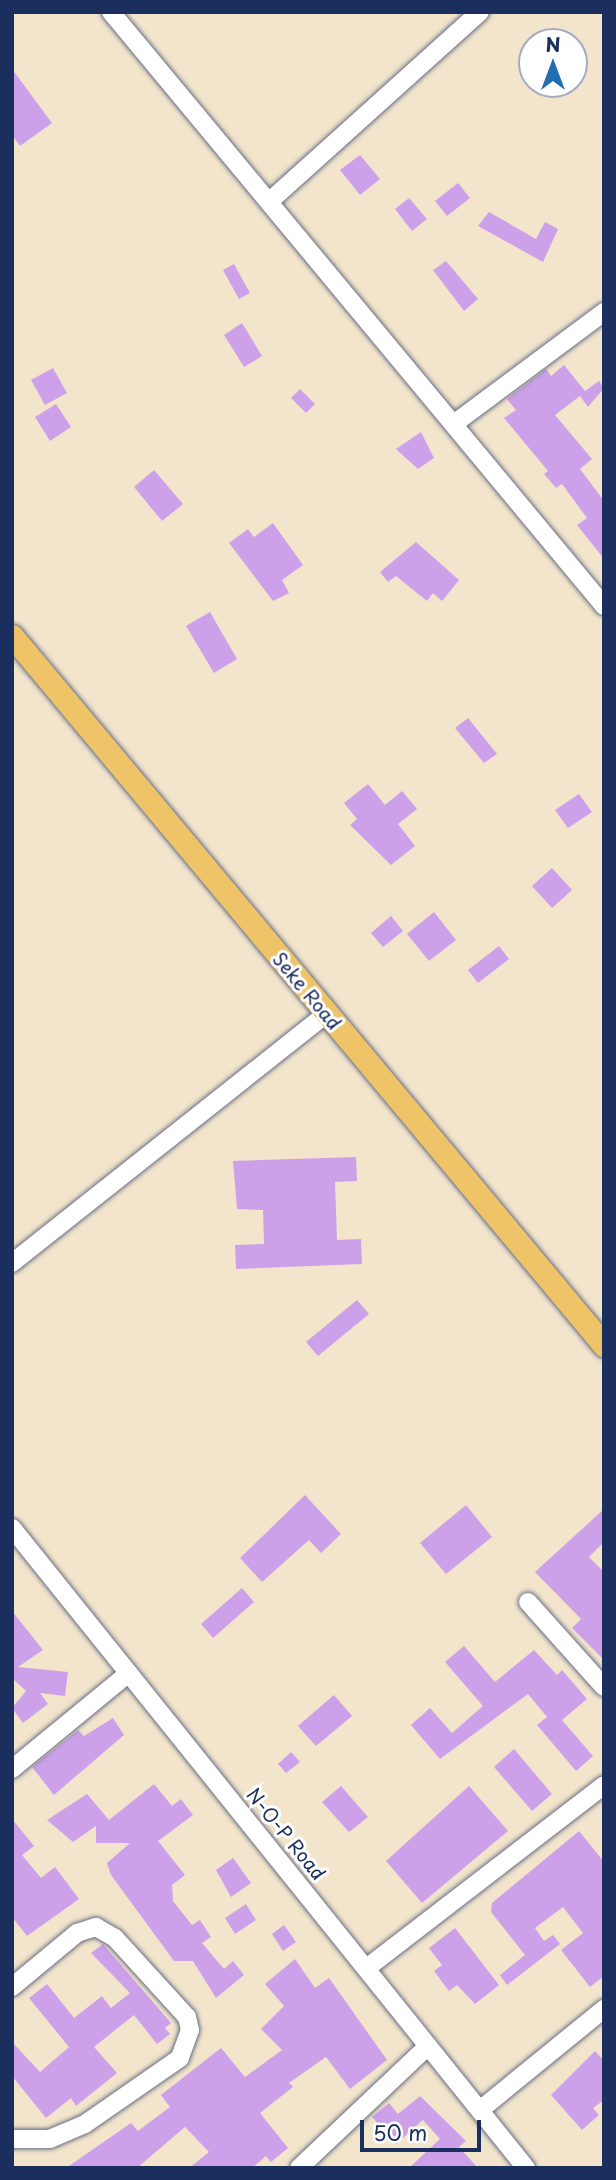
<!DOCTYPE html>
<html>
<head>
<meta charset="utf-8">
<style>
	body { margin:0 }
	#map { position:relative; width:616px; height:2180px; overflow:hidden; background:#f3e5cc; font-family:"Playpen Sans",sans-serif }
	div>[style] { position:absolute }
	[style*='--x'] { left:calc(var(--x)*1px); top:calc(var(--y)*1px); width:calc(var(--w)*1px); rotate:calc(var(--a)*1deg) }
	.building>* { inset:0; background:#cca1e9 }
	.roads { filter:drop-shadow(0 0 2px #676f84) drop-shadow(0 0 2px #676f84) }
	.minor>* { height:18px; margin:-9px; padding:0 9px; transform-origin:9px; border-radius:9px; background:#fff }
	.major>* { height:23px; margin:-11.5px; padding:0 11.5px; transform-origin:11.5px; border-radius:11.5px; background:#efc469 }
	span { translate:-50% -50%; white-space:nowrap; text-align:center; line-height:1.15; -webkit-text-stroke:6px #fff; paint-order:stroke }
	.street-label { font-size:19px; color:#1b2f5e }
	.frame { position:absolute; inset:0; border:14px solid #1b2f5e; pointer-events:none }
	.north { position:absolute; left:518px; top:28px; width:70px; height:70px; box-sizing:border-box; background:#fff; border:2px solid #a4acbf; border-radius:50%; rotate:0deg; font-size:19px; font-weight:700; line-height:28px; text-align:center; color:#1b2f5e }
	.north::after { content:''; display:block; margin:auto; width:24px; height:32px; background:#1f6fb2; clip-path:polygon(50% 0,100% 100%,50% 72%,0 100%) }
	.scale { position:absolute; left:360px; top:2120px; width:121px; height:32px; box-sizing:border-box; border:4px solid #1b2f5e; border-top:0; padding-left:9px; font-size:21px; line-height:24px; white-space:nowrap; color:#1b2f5e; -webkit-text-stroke:5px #fff; paint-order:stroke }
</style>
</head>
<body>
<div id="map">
	<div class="building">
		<div style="clip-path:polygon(12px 69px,52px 123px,20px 146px,12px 135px)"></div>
		<div style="clip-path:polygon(360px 155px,380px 179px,360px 195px,340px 170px)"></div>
		<div style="clip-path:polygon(458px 183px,470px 198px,447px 216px,435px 201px)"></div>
		<div style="clip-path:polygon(409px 198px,427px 219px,412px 231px,395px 209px)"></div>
		<div style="clip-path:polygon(489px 212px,536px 239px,545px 222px,558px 229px,543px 262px,478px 226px)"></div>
		<div style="clip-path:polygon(446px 261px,478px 299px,464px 311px,433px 270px)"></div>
		<div style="clip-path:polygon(234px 264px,250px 293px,239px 299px,223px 270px)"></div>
		<div style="clip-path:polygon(242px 323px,262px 356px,244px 367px,224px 335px)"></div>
		<div style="clip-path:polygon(564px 365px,585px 391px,599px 381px,604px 388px,588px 407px,580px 396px,555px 415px,592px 459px,580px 469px,604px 501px,604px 559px,577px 525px,587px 518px,562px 484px,556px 488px,544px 474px,548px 471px,504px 418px,516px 410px,507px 399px,546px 369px,551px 376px)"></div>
		<div style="clip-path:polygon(53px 368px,67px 393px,45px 405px,31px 380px)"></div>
		<div style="clip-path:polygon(300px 389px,315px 404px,306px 413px,291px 398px)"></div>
		<div style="clip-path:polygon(56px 404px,71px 427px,50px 441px,35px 417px)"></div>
		<div style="clip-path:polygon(421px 432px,434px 458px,418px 469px,396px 449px)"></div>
		<div style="clip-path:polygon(154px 470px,183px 504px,162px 521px,134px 487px)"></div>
		<div style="clip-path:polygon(273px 523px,303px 565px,282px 580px,289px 593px,273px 601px,229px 543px,248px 529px,254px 537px)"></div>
		<div style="clip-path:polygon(416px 542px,459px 580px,442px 601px,433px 593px,427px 601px,396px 576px,388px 582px,380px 572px)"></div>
		<div style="clip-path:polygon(210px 612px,237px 659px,214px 673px,186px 626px)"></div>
		<div style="clip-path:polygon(468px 718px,497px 754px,484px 763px,455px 728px)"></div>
		<div style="clip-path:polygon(368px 784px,385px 805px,402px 791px,417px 809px,398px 824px,415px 846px,391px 865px,350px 825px,357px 819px,344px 803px)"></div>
		<div style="clip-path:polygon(579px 794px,592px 812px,568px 828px,555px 810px)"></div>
		<div style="clip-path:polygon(552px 868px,572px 890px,552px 908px,532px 886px)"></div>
		<div style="clip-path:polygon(434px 912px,456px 940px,429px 961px,407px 934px)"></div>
		<div style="clip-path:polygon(391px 916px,403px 931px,383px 947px,371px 933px)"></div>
		<div style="clip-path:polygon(499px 946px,509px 959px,478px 983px,468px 970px)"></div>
		<div style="clip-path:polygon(356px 1157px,357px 1181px,335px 1182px,337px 1240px,361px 1239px,362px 1264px,236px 1269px,235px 1245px,264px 1244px,263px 1210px,237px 1209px,233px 1161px)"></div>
		<div style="clip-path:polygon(357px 1300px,369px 1314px,318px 1356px,306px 1342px)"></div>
		<div style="clip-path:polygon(305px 1495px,341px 1534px,321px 1553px,309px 1540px,262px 1582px,240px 1558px)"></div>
		<div style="clip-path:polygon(466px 1505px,492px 1537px,446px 1574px,420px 1543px)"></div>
		<div style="clip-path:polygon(604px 1509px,604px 1542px,589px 1557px,604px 1572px,604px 1660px,572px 1628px,581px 1619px,535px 1572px)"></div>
		<div style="clip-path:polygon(242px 1588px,254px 1602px,213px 1638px,201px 1624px)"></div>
		<div style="clip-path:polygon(12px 1611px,43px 1650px,18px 1667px,68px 1672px,65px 1696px,40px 1693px,48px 1704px,23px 1723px,12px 1708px,26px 1691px,12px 1678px)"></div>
		<div style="clip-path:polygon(464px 1646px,495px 1682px,534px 1650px,557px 1675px,562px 1670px,587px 1699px,562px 1720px,593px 1756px,576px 1771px,537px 1725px,547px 1717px,528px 1694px,440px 1759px,411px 1725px,430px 1708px,452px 1733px,483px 1706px,445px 1662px)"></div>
		<div style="clip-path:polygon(334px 1695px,352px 1716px,316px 1746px,298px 1726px)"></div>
		<div style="clip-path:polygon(113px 1718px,124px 1735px,54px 1795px,32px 1767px,78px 1730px,84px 1736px)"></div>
		<div style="clip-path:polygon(514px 1749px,552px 1794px,532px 1811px,494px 1767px)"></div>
		<div style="clip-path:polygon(291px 1752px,300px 1762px,286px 1773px,278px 1764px)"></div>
		<div style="clip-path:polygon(154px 1784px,172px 1806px,181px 1799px,193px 1815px,158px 1841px,185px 1875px,172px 1885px,173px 1901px,192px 1925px,200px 1920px,211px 1937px,202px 1943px,224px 1969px,233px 1961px,244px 1975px,216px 1998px,193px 1961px,174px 1961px,111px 1875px,107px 1863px,130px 1843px,96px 1843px,96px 1826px,73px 1842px,47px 1820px,87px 1794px,109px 1820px)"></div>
		<div style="clip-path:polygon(341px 1786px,368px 1817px,349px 1832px,322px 1802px)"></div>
		<div style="clip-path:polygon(469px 1786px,508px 1831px,422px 1903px,386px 1861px)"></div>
		<div style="clip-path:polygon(12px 1819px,34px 1846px,22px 1855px,41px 1878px,55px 1867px,79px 1899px,27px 1936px,12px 1917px)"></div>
		<div style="clip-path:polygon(579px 1831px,604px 1862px,604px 1976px,590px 1987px,561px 1950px,583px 1933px,563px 1907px,535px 1928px,544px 1941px,553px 1935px,560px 1944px,507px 1985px,500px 1975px,525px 1955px,491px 1912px,492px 1903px)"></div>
		<div style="clip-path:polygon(233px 1858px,251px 1883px,231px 1897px,216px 1870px)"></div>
		<div style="clip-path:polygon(246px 1904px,256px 1920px,235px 1934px,225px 1918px)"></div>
		<div style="clip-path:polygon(284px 1925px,296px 1942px,283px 1951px,272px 1934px)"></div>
		<div style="clip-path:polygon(455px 1928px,499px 1985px,475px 2004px,457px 1985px,449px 1991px,434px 1971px,442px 1965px,429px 1948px)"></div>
		<div style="clip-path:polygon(103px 1944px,171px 2023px,165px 2028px,170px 2034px,157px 2044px,134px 2015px,94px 2047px,117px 2073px,76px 2106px,71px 2098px,46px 2118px,12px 2076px,12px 2042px,40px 2072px,69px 2047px,29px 1998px,47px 1984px,74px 2018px,102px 1996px,111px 2008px,130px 1993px,91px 1953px)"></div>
		<div style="clip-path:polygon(295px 1959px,315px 1988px,329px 1978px,387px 2060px,350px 2089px,326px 2057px,289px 2083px,293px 2087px,260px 2113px,288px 2148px,271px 2162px,266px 2156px,252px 2168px,189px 2168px,209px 2152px,185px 2127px,137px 2168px,66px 2168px,131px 2123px,138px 2131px,170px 2107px,161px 2095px,221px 2048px,245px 2077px,282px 2050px,261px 2029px,284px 2006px,265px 1984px)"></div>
		<div style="clip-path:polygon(595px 2051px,604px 2061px,604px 2100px,593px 2108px,599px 2115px,582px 2130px,551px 2095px)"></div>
		<div style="clip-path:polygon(420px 2096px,466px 2141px,459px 2147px,478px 2168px,409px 2168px,440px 2139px,423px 2120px,396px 2144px,372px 2117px,389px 2103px,398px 2114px)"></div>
	</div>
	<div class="roads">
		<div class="minor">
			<div style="--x:111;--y:12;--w:772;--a:50.31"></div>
			<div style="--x:271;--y:200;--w:281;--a:-42"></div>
			<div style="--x:455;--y:423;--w:186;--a:-36.7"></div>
			<div style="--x:12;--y:1263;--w:401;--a:-38.4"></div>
			<div style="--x:12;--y:1528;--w:821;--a:51.23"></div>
			<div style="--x:528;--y:1602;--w:114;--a:48.2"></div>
			<div style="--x:12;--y:1769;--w:151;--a:-39.4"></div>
			<div style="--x:368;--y:1967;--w:298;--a:-37.6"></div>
			<div style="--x:12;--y:1987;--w:85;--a:-39.7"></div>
			<div style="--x:77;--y:1933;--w:20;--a:-18"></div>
			<div style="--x:96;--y:1927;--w:22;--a:30"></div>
			<div style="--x:115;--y:1938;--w:107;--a:47.7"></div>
			<div style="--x:187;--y:2017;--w:13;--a:77"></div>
			<div style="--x:190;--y:2030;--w:30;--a:110"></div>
			<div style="--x:180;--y:2058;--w:116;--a:145.2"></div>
			<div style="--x:85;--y:2124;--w:38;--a:157"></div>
			<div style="--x:50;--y:2139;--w:38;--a:180"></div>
			<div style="--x:480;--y:2110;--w:160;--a:-39.2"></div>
			<div style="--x:299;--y:2168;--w:175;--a:-43.4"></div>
		</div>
		<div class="major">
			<div style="--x:12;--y:636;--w:924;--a:50.14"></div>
		</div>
	</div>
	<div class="street-label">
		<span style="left:307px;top:991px;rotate:50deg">Seke Road</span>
		<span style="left:286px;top:1834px;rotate:51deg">N-O-P Road</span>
	</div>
	<div class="frame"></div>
	<div class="north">N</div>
	<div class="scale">50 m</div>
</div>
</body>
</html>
